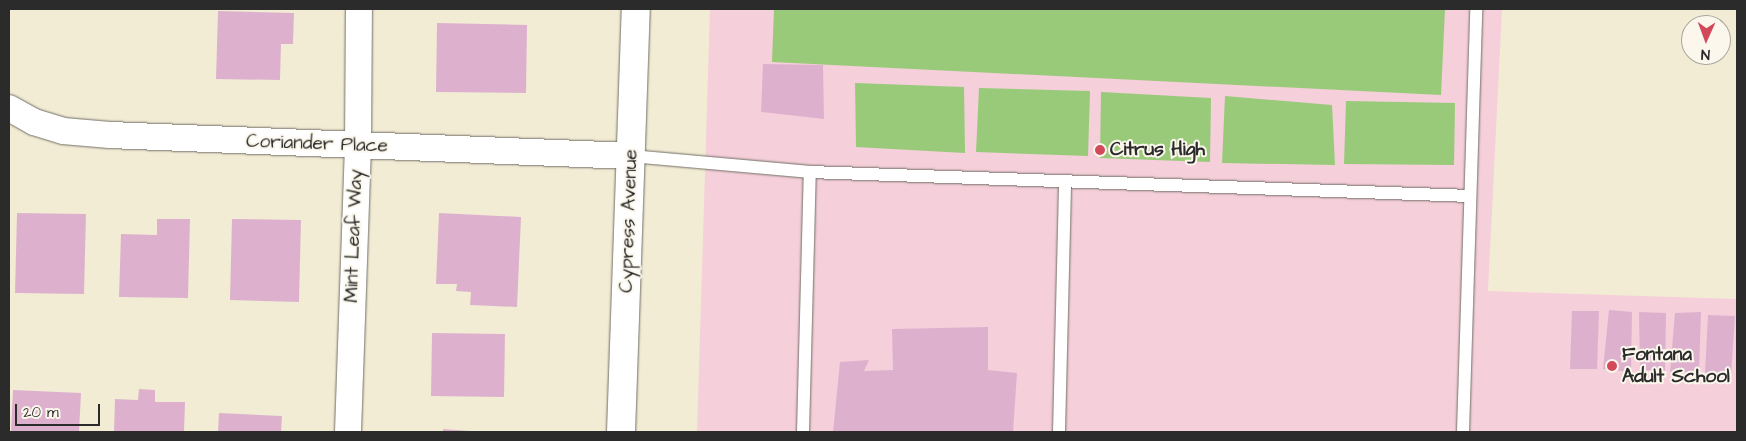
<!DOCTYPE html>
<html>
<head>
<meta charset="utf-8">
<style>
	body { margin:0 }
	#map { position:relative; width:1746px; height:441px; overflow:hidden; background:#f3ecd5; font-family:"Architects Daughter",sans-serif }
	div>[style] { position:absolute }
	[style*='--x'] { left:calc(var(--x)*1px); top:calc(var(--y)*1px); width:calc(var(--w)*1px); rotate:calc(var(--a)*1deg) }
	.built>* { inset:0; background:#f5cfda }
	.green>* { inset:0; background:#99ca7a }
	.building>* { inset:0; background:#ddb1ce }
	.roads { filter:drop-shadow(0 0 1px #716f66) drop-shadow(0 0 1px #716f66) }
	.lane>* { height:12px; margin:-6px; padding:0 6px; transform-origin:6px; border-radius:6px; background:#fff }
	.street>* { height:26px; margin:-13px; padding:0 13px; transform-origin:13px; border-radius:13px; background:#fff }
	.secondary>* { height:28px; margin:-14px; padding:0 14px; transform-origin:14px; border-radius:14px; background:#fff }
	.dots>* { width:14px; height:14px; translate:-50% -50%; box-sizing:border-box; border:2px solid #fbf7ec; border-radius:50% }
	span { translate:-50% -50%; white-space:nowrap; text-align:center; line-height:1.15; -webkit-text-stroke:4px #fbf7ec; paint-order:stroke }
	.street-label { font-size:19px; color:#2b2b2b }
	.poi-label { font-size:19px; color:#2b2b2b; font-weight:700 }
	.left { translate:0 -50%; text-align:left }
	.frame { position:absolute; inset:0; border:10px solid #2b2b2b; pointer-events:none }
	.north { position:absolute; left:1681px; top:15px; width:50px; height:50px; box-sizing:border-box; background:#fbf7ec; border:1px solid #a8a59f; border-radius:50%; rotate:182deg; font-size:14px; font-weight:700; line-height:20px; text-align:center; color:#2b2b2b }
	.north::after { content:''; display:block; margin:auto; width:18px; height:22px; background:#d1495b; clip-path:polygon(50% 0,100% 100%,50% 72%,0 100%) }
	.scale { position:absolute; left:15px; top:404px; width:85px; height:22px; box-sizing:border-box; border:2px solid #2b2b2b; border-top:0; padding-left:6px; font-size:15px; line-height:18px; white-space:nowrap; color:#2b2b2b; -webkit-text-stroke:4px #fbf7ec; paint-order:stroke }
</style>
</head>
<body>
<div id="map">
	<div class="built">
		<div style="clip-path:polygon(710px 9px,1502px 9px,1488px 291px,1737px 299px,1737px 432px,697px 432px)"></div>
	</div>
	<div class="green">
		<div style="clip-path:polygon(774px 9px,1445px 9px,1441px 95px,772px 62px)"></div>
		<div style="clip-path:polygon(855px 83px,964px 87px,965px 153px,856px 147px)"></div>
		<div style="clip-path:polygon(979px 88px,1090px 91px,1088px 156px,976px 152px)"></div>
		<div style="clip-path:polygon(1101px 92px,1211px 98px,1210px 162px,1100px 158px)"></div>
		<div style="clip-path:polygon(1225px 96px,1332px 105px,1335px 165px,1222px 163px)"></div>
		<div style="clip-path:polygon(1346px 101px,1455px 103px,1454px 165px,1344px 164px)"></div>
	</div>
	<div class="building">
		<div style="clip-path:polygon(218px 11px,294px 13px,293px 44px,281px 44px,280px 80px,216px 79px)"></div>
		<div style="clip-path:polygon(437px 23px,527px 25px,526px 93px,436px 92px)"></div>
		<div style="clip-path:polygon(763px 64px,823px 65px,824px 119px,761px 112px)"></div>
		<div style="clip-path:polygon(17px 213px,86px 214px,84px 294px,15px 293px)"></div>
		<div style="clip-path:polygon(439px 213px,521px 217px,517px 307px,470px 305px,471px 292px,456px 291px,457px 284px,436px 284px)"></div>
		<div style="clip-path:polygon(157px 219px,190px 219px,188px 298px,119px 297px,121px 234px,157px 235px)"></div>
		<div style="clip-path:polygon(232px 219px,301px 220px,299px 302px,230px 300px)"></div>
		<div style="clip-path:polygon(1609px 310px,1632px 312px,1631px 372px,1603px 369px)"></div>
		<div style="clip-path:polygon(1572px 311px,1599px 311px,1597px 369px,1570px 369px)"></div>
		<div style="clip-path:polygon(1639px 312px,1666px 313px,1665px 371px,1640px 370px)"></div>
		<div style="clip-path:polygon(1701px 312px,1699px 373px,1670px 372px,1675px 313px)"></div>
		<div style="clip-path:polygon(1708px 315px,1735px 316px,1731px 375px,1705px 373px)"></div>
		<div style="clip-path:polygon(988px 327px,988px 370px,1017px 373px,1013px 432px,833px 432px,840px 362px,869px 360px,864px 371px,893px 370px,892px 329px)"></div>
		<div style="clip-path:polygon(432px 333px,505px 334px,504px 397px,431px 396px)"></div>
		<div style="clip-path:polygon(139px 389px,155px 390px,155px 402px,185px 402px,184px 432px,114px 432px,115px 399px,138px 400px)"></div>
		<div style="clip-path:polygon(13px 390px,81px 393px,79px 432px,11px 432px)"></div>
		<div style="clip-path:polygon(219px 413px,282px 416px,281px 432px,218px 432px)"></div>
		<div style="clip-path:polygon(443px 429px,470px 431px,470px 432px,443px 432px)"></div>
	</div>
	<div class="roads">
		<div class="lane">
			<div style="--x:631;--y:156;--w:180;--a:5.1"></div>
			<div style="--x:810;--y:172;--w:660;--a:2.08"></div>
			<div style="--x:803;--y:432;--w:260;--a:-88.5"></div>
			<div style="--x:1059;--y:432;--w:250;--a:-88.6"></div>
			<div style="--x:1463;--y:432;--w:423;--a:-88.2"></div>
		</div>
		<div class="street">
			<div style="--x:9;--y:108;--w:29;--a:29"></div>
			<div style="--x:34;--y:122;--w:30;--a:17"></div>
			<div style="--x:63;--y:131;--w:47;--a:4.9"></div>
			<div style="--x:110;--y:135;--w:521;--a:2.31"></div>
			<div style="--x:348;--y:432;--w:287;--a:-88"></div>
			<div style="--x:358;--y:145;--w:136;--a:-89.6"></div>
		</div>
		<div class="secondary">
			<div style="--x:621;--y:432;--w:423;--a:-88"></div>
		</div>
	</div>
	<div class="dots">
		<div style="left:1100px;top:150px;background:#d1495b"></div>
		<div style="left:1612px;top:366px;background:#d1495b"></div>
	</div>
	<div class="street-label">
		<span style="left:317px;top:144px;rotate:2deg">Coriander Place</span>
		<span style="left:629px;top:221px;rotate:-88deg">Cypress Avenue</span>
		<span style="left:354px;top:236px;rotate:-88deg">Mint Leaf Way</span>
	</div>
	<div class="poi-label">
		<span class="left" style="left:1110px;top:150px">Citrus High</span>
		<span class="left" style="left:1622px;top:366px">Fontana<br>Adult School</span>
	</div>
	<div class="frame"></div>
	<div class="north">N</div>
	<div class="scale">20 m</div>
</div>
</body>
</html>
